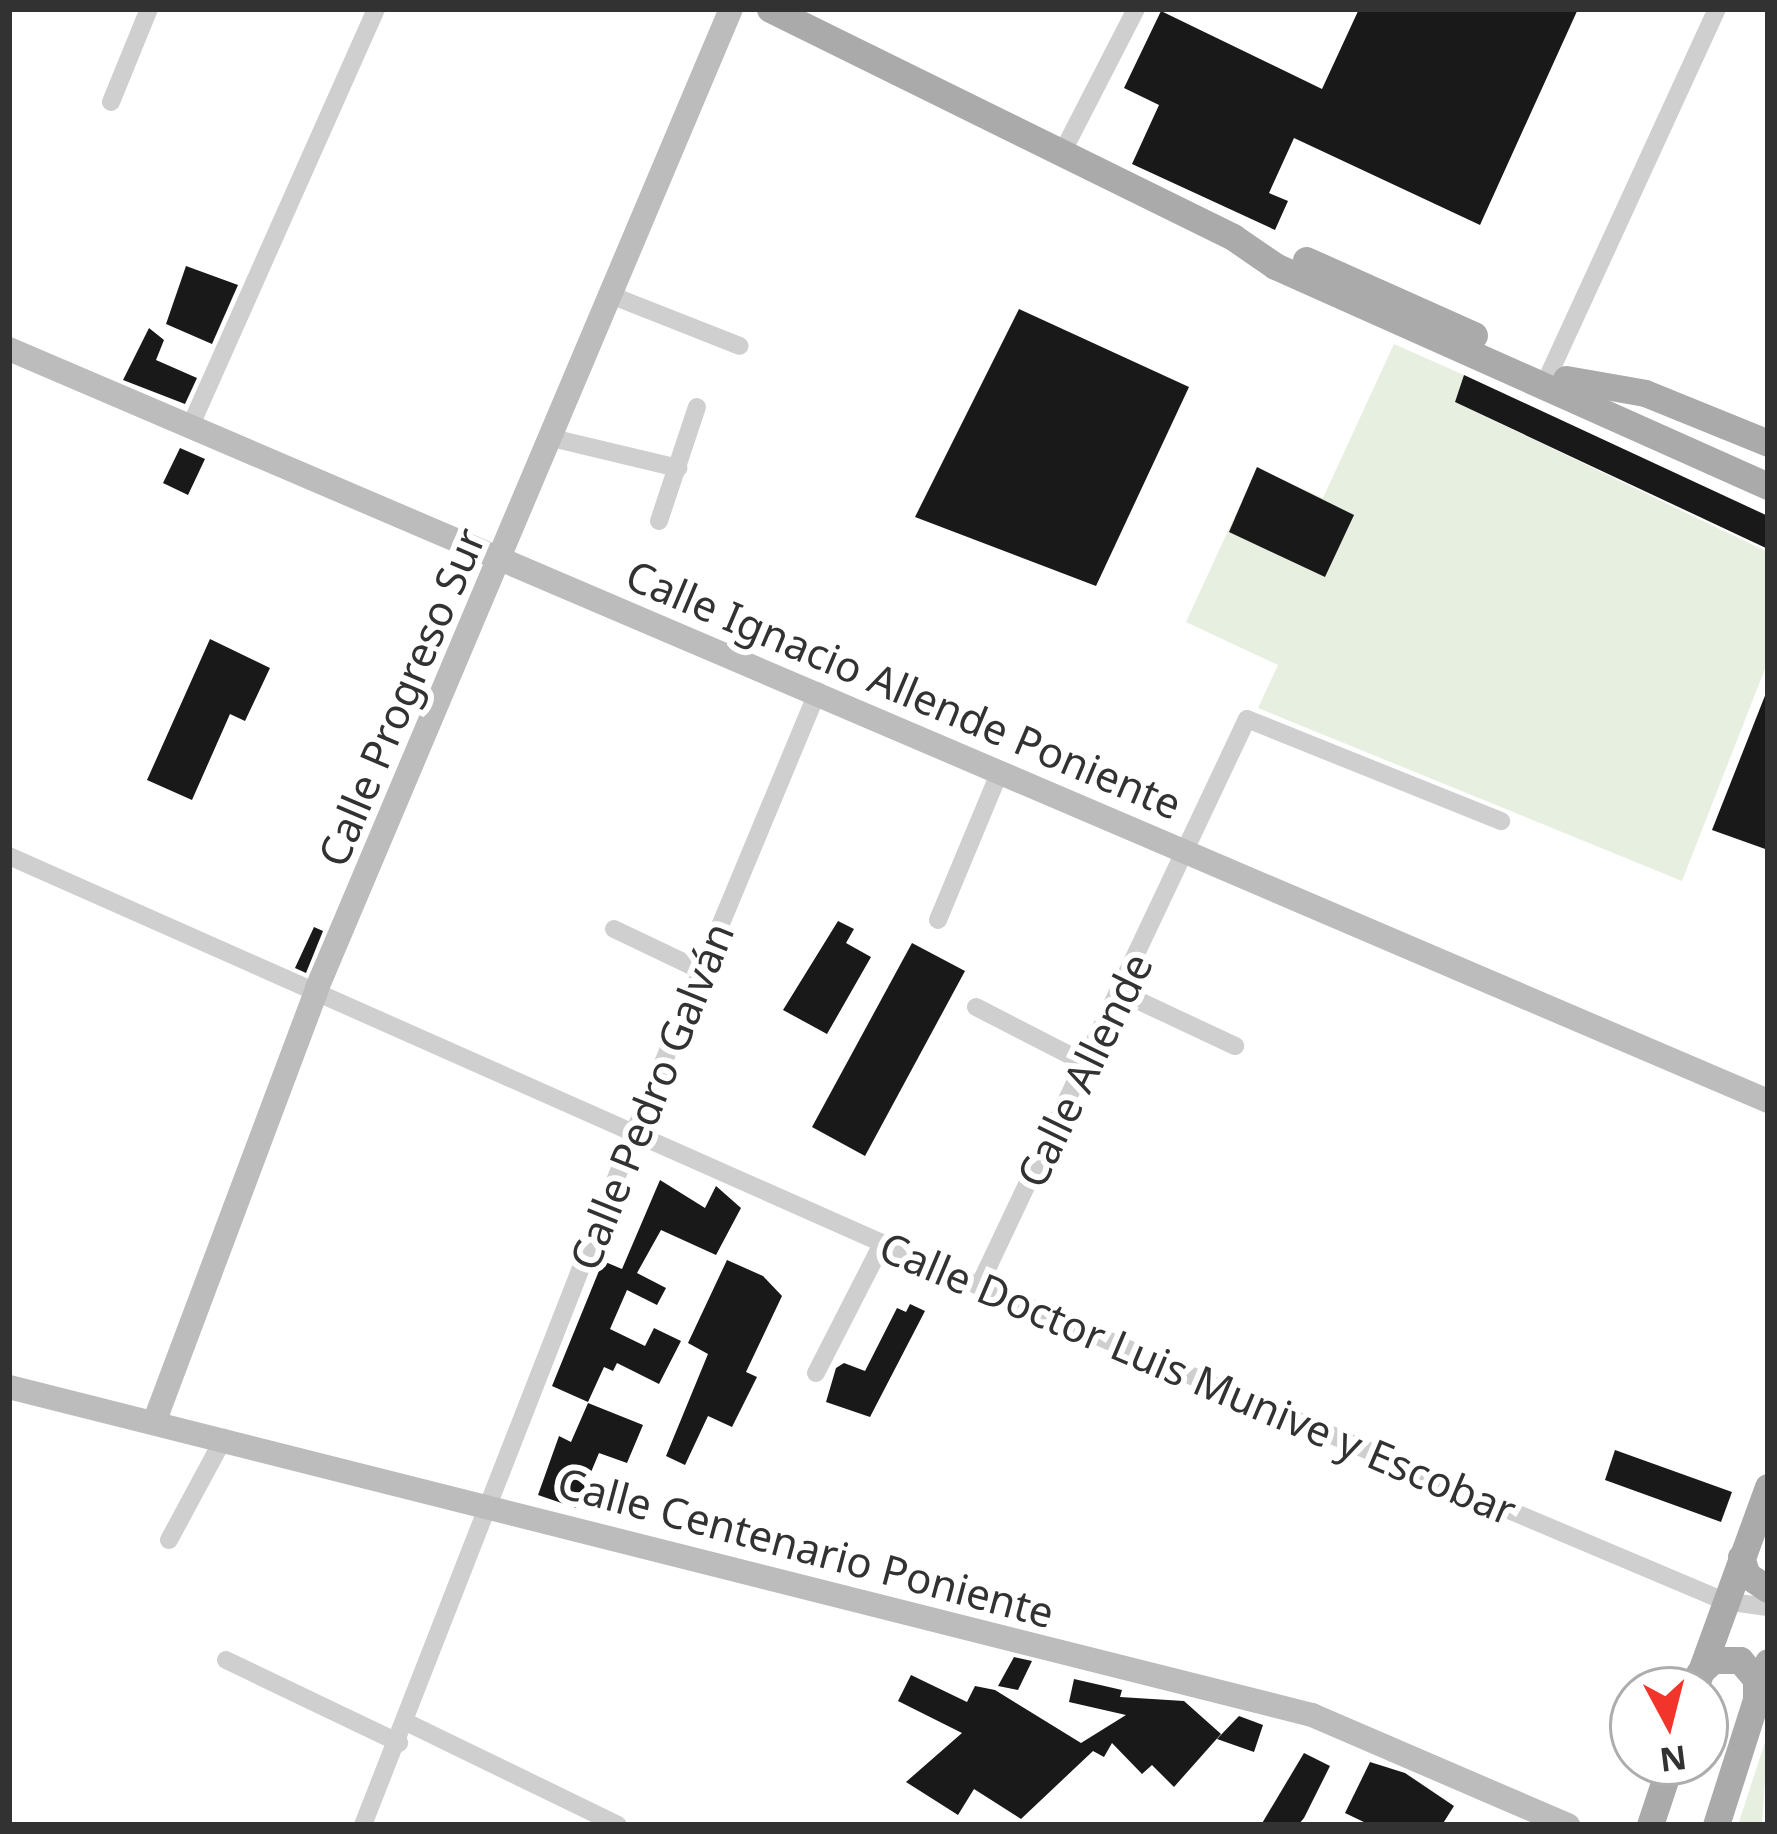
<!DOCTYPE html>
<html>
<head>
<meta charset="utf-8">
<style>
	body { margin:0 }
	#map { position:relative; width:1777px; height:1834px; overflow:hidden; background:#fff; font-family:"Noto Sans",sans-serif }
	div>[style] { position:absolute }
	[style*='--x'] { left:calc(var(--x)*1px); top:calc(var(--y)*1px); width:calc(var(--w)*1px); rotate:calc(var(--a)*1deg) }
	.green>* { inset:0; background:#e7efe0 }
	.building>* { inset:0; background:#191919 }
	.street>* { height:18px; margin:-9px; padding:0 9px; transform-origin:9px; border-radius:9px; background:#cfcfcf }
	.secondary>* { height:24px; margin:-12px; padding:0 12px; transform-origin:12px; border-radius:12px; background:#bcbcbc }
	.primary>* { height:27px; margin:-13.5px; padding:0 13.5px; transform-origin:13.5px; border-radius:13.5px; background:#aaa }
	span { translate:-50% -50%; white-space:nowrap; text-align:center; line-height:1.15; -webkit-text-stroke:12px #fff; paint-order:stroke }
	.street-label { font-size:42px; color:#323232 }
	.frame { position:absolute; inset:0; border:12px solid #323232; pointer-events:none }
	.north { position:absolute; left:1609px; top:1666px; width:120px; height:120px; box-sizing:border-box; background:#fff; border:3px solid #adadad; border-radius:50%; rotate:173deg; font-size:33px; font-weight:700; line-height:48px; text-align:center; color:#323232 }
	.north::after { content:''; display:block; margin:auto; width:42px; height:54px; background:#f2342b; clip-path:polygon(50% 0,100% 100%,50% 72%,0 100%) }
</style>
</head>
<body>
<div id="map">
	<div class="green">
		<div style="clip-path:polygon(1394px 344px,1464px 375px,1455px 402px,1768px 552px,1768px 661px,1682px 881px,1258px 708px,1278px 665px,1186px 622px,1257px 468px,1323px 498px)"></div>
		<div style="clip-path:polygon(1768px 1733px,1762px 1825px,1738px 1825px)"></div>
	</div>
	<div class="building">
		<div style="clip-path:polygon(1359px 9px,1578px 9px,1480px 225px,1294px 138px,1269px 193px,1288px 201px,1275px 230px,1132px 164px,1159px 105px,1124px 88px,1161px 11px,1322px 89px)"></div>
		<div style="clip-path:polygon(186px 266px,238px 285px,212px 344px,166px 324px)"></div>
		<div style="clip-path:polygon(1019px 309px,1189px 387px,1096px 586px,915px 517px)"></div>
		<div style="clip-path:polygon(149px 328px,164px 340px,156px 360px,197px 378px,185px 404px,123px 380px)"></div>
		<div style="clip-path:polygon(1464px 375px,1768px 516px,1768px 549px,1455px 402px)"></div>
		<div style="clip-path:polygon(180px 448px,205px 459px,188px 495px,163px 483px)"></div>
		<div style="clip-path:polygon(1257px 467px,1354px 515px,1325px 577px,1229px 532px)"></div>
		<div style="clip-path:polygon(210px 639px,270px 668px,245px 721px,230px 714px,192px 800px,147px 780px)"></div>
		<div style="clip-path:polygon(1768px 688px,1768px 850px,1712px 830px)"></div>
		<div style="clip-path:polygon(838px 921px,854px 929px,846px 943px,871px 957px,827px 1034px,783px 1010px)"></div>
		<div style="clip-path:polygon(314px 927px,323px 931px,306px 973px,295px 968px)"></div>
		<div style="clip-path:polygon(912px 943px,965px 971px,865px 1156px,812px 1127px)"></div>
		<div style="clip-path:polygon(660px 1180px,705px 1208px,716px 1186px,741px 1208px,716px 1255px,661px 1230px,637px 1273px,666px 1288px,657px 1305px,627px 1290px,610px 1329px,645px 1346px,654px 1328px,681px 1341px,659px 1384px,617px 1363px,613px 1371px,604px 1367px,588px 1402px,552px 1386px,603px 1261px,622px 1269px)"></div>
		<div style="clip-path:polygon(727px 1260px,763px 1276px,782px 1296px,746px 1372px,757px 1377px,732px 1427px,708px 1416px,685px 1465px,666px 1456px,708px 1354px,688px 1343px)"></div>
		<div style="clip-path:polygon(910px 1304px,925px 1311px,870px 1417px,826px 1402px,836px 1368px,844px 1363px,865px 1371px,897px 1308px,906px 1312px)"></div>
		<div style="clip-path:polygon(588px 1403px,643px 1425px,627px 1463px,599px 1453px,576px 1508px,538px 1495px,559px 1436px,571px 1442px)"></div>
		<div style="clip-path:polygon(1615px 1450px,1732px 1492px,1721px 1522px,1605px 1480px)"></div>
		<div style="clip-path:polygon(1014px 1657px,1032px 1661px,1018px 1690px,998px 1686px)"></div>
		<div style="clip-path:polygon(911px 1675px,967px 1702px,975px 1686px,995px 1690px,1081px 1743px,1126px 1715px,1069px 1702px,1074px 1679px,1122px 1690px,1120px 1697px,1184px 1701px,1221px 1734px,1174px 1787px,1152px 1765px,1142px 1774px,1112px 1743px,1104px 1757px,1093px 1751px,1021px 1819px,974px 1789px,958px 1815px,906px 1782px,962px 1733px,898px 1701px)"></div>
		<div style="clip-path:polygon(1239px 1716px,1263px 1725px,1254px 1752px,1217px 1739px)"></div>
		<div style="clip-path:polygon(1304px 1753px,1330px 1766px,1304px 1818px,1298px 1825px,1261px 1825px)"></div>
		<div style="clip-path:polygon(1370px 1762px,1405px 1773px,1454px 1806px,1442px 1825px,1370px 1825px,1345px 1813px)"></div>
	</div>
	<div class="street">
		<div style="--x:111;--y:102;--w:100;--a:-67.8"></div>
		<div style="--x:1062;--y:153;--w:162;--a:-62.8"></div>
		<div style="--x:613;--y:296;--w:136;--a:21.5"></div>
		<div style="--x:1550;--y:372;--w:400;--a:-65.3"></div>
		<div style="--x:190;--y:427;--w:458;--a:-66"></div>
		<div style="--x:552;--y:438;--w:130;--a:13.4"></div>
		<div style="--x:659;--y:521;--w:120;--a:-71.6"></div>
		<div style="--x:9;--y:856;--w:1061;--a:23.91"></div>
		<div style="--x:979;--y:1286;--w:809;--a:22.92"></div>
		<div style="--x:1724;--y:1601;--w:44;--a:7.8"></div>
		<div style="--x:938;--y:920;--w:161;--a:-67.4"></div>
		<div style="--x:614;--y:929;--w:95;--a:25.5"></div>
		<div style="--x:1122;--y:993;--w:125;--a:25.1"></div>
		<div style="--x:976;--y:1007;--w:127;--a:27.2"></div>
		<div style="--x:979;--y:1286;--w:627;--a:-64.7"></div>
		<div style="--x:1247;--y:719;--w:274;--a:21.9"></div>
		<div style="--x:816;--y:1373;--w:145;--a:-62.9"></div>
		<div style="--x:169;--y:1540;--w:116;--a:-61.7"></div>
		<div style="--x:226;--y:1660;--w:192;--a:25.6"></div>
		<div style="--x:408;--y:1723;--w:233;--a:25.9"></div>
		<div style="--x:363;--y:1825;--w:741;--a:-68.63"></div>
		<div style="--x:633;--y:1135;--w:481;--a:-67.4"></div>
	</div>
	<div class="secondary">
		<div style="--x:9;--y:349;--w:1913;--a:23.15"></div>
		<div style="--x:9;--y:1387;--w:1344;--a:14.13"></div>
		<div style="--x:1312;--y:1715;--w:279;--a:23.3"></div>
		<div style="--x:155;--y:1420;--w:461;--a:-69.4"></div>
		<div style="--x:317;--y:988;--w:1063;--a:-67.08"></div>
	</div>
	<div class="primary">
		<div style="--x:770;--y:9;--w:516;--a:26.22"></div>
		<div style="--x:1233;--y:237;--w:51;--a:34.6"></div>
		<div style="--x:1275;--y:266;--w:540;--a:24.05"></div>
		<div style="--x:1306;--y:260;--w:184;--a:24.1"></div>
		<div style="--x:1566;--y:379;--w:80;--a:10"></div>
		<div style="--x:1645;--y:393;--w:133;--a:22.1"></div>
		<div style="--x:1741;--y:1557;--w:19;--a:72"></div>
		<div style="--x:1747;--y:1575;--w:25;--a:34"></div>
		<div style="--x:1699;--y:1673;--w:19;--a:-43"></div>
		<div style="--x:1713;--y:1660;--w:27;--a:0"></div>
		<div style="--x:1740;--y:1660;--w:25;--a:50"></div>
		<div style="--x:1756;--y:1679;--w:19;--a:90"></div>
		<div style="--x:1694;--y:1690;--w:216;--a:-70"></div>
		<div style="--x:1650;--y:1825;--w:66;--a:-71.6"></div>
		<div style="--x:1716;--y:1825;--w:171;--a:-72.3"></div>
	</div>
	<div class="street-label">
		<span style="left:904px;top:689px;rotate:23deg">Calle Ignacio Allende Poniente</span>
		<span style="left:401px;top:697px;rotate:-67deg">Calle Progreso Sur</span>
		<span style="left:1084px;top:1070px;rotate:-64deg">Calle Allende</span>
		<span style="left:651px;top:1096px;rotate:-68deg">Calle Pedro Galván</span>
		<span style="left:1198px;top:1378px;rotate:23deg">Calle Doctor Luis Munive y Escobar</span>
		<span style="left:806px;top:1547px;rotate:15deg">Calle Centenario Poniente</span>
	</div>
	<div class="frame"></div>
	<div class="north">N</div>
</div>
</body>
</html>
